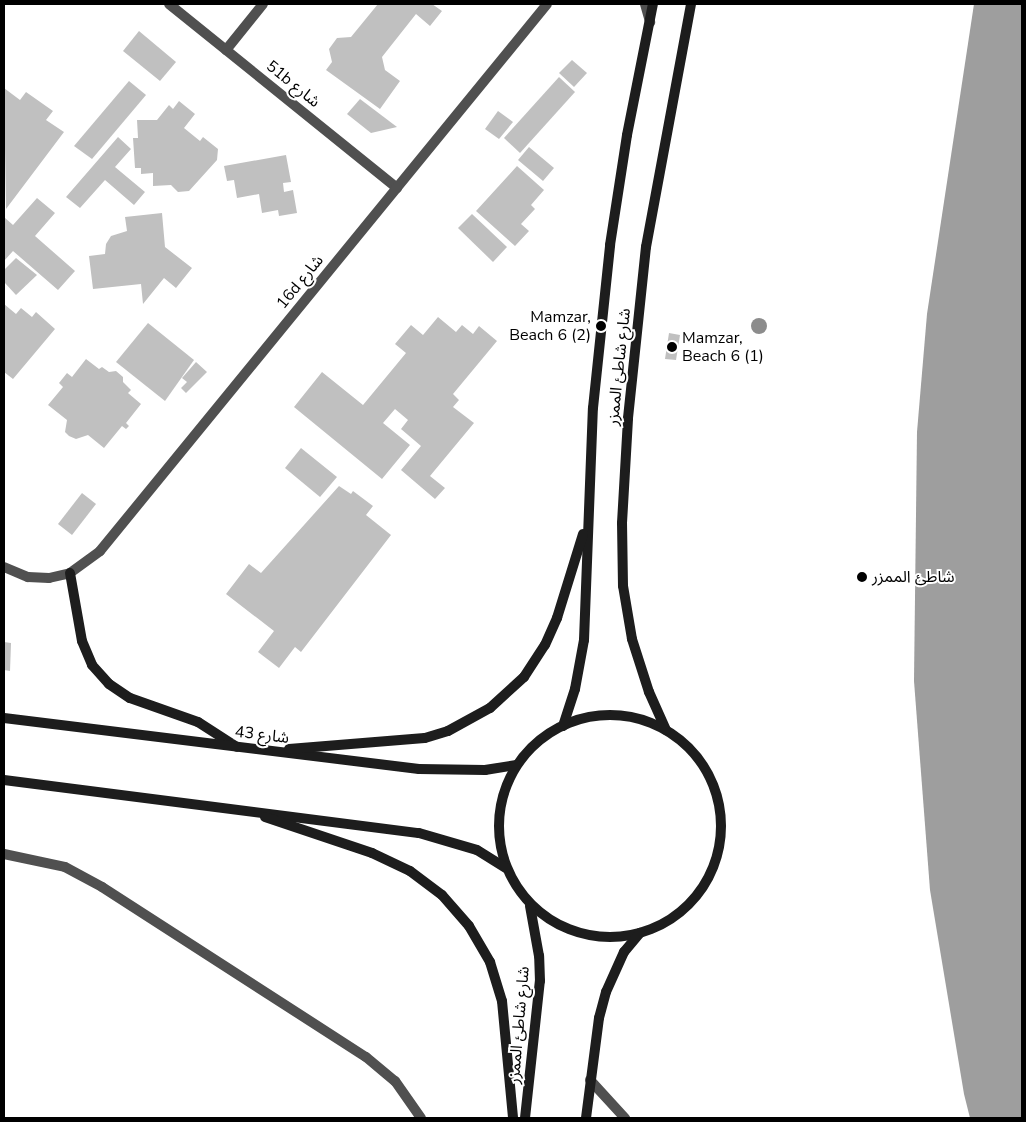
<!DOCTYPE html>
<html>
<head>
<meta charset="utf-8">
<style>
	body { margin:0 }
	#map { position:relative; width:1026px; height:1122px; overflow:hidden; background:#fff; font-family:"Nunito Sans","Noto Sans Arabic",sans-serif }
	div>[style] { position:absolute }
	[style*='--x'] { left:calc(var(--x)*1px); top:calc(var(--y)*1px); width:calc(var(--w)*1px); rotate:calc(var(--a)*1deg) }
	.water>* { inset:0; background:#9e9e9e }
	.building>* { inset:0; background:#c0c0c0 }
	.lane>* { height:10px; margin:-5px; padding:0 5px; transform-origin:5px; border-radius:5px; background:#505050 }
	.street>* { height:10px; margin:-5px; padding:0 5px; transform-origin:5px; border-radius:5px; background:#505050 }
	.secondary>* { height:10px; margin:-5px; padding:0 5px; transform-origin:5px; border-radius:5px; background:#1d1d1d }
	.secondary>.ring { margin:-5px; padding:0; box-sizing:content-box; background:none; border:10px solid #1d1d1d; border-radius:50% }
	.trees>* { width:16px; height:16px; margin:-8px; border-radius:50%; background:#8c8c8c }
	.dots>* { width:14px; height:14px; translate:-50% -50%; box-sizing:border-box; border:2px solid #fff; border-radius:50% }
	span { translate:-50% -50%; white-space:nowrap; text-align:center; line-height:1.15; -webkit-text-stroke:4px #fff; paint-order:stroke }
	.street-label { font-size:16px; color:#000 }
	.poi-label { font-size:16px; color:#000 }
	.right { translate:-100% -50%; text-align:right }
	.left { translate:0 -50%; text-align:left }
	.frame { position:absolute; inset:0; border:5px solid #000; pointer-events:none }
</style>
</head>
<body>
<div id="map">
	<div class="water">
		<div style="clip-path:polygon(974px 4px,1022px 4px,1022px 1118px,970px 1118px,964px 1094px,930px 890px,914px 681px,917px 432px,927px 314px)"></div>
	</div>
	<div class="building">
		<div style="clip-path:polygon(378px 4px,432px 4px,442px 11px,430px 26px,416px 14px,382px 57px,385px 70px,400px 81px,380px 109px,326px 70px,332px 62px,329px 49px,337px 38px,351px 37px)"></div>
		<div style="clip-path:polygon(139px 31px,176px 62px,160px 81px,123px 51px)"></div>
		<div style="clip-path:polygon(572px 60px,587px 73px,574px 87px,559px 73px)"></div>
		<div style="clip-path:polygon(559px 77px,575px 92px,520px 153px,504px 138px)"></div>
		<div style="clip-path:polygon(129px 81px,146px 95px,92px 159px,74px 146px)"></div>
		<div style="clip-path:polygon(4px 88px,20px 100px,26px 92px,53px 111px,46px 120px,64px 132px,6px 209px)"></div>
		<div style="clip-path:polygon(360px 99px,397px 127px,371px 133px,347px 114px)"></div>
		<div style="clip-path:polygon(179px 101px,195px 114px,184px 128px,200px 141px,203px 137px,218px 149px,217px 160px,189px 191px,178px 192px,171px 185px,153px 186px,153px 173px,141px 174px,141px 168px,135px 168px,133px 138px,138px 138px,137px 120px,157px 120px,169px 105px,173px 109px)"></div>
		<div style="clip-path:polygon(498px 111px,513px 122px,499px 139px,485px 129px)"></div>
		<div style="clip-path:polygon(118px 137px,131px 149px,115px 167px,145px 192px,134px 205px,105px 180px,80px 208px,66px 197px)"></div>
		<div style="clip-path:polygon(529px 147px,554px 168px,543px 181px,518px 160px)"></div>
		<div style="clip-path:polygon(286px 155px,291px 182px,283px 183px,284px 192px,293px 190px,297px 213px,279px 216px,278px 210px,262px 213px,259px 194px,237px 198px,234px 180px,227px 181px,224px 166px)"></div>
		<div style="clip-path:polygon(517px 166px,544px 190px,531px 205px,535px 209px,521px 224px,529px 231px,515px 246px,476px 211px)"></div>
		<div style="clip-path:polygon(37px 198px,55px 213px,35px 236px,75px 271px,58px 290px,13px 251px,4px 261px,4px 217px,13px 225px)"></div>
		<div style="clip-path:polygon(162px 213px,165px 247px,192px 268px,176px 288px,164px 278px,143px 304px,141px 284px,93px 289px,89px 256px,105px 254px,106px 244px,111px 236px,127px 231px,125px 217px)"></div>
		<div style="clip-path:polygon(472px 214px,507px 247px,493px 262px,458px 228px)"></div>
		<div style="clip-path:polygon(16px 258px,37px 275px,16px 295px,4px 282px,4px 270px)"></div>
		<div style="clip-path:polygon(4px 304px,16px 314px,21px 308px,32px 317px,36px 312px,55px 329px,13px 379px,4px 372px)"></div>
		<div style="clip-path:polygon(438px 317px,456px 332px,462px 325px,473px 334px,479px 326px,497px 341px,453px 394px,459px 400px,453px 407px,474px 423px,430px 476px,445px 488px,435px 499px,401px 470px,421px 446px,401px 429px,408px 420px,395px 409px,383px 423px,410px 445px,382px 479px,294px 407px,322px 372px,363px 405px,406px 353px,395px 344px,411px 325px,423px 335px)"></div>
		<div style="clip-path:polygon(148px 323px,194px 360px,165px 401px,116px 362px)"></div>
		<div style="clip-path:polygon(669px 333px,680px 335px,676px 360px,665px 359px)"></div>
		<div style="clip-path:polygon(86px 359px,99px 369px,102px 367px,109px 372px,116px 371px,123px 377px,123px 382px,131px 390px,128px 393px,141px 404px,126px 423px,129px 426px,126px 429px,122px 426px,104px 448px,88px 435px,76px 439px,69px 436px,65px 432px,67px 420px,48px 405px,63px 387px,59px 383px,67px 373px,72px 377px)"></div>
		<div style="clip-path:polygon(196px 362px,207px 372px,186px 393px,181px 388px,187px 382px,182px 378px)"></div>
		<div style="clip-path:polygon(301px 448px,337px 477px,320px 497px,285px 468px)"></div>
		<div style="clip-path:polygon(339px 486px,351px 494px,353px 491px,373px 506px,366px 515px,391px 535px,301px 652px,295px 647px,279px 668px,258px 652px,274px 631px,226px 594px,249px 564px,261px 573px)"></div>
		<div style="clip-path:polygon(82px 493px,96px 504px,72px 535px,58px 524px)"></div>
		<div style="clip-path:polygon(4px 642px,11px 643px,10px 671px,4px 670px)"></div>
	</div>
	<div class="lane">
		<div style="--x:590;--y:1080;--w:52;--a:47.4"></div>
	</div>
	<div class="street">
		<div style="--x:169;--y:4;--w:293;--a:38.9"></div>
		<div style="--x:645;--y:4;--w:19;--a:74"></div>
		<div style="--x:226;--y:50;--w:59;--a:-51.2"></div>
		<div style="--x:4;--y:567;--w:26;--a:23"></div>
		<div style="--x:28;--y:577;--w:21;--a:3"></div>
		<div style="--x:49;--y:578;--w:22;--a:-13"></div>
		<div style="--x:70;--y:573;--w:37;--a:-36"></div>
		<div style="--x:100;--y:551;--w:706;--a:-50.74"></div>
		<div style="--x:4;--y:854;--w:62;--a:12"></div>
		<div style="--x:65;--y:867;--w:42;--a:28.4"></div>
		<div style="--x:102;--y:887;--w:314;--a:32.8"></div>
		<div style="--x:366;--y:1057;--w:38;--a:40"></div>
		<div style="--x:395;--y:1081;--w:45;--a:54.9"></div>
	</div>
	<div class="secondary">
		<div style="--x:70;--y:573;--w:69;--a:80"></div>
		<div style="--x:82;--y:641;--w:26;--a:67"></div>
		<div style="--x:92;--y:665;--w:25;--a:48"></div>
		<div style="--x:109;--y:684;--w:25;--a:34"></div>
		<div style="--x:130;--y:698;--w:72;--a:19.4"></div>
		<div style="--x:198;--y:722;--w:46;--a:32.7"></div>
		<div class="ring" style="left:499px;top:715px;width:212px;height:212px"></div>
		<div style="--x:4;--y:718;--w:418;--a:7"></div>
		<div style="--x:419;--y:769;--w:66;--a:0.9"></div>
		<div style="--x:485;--y:770;--w:32;--a:-9"></div>
		<div style="--x:563;--y:726;--w:39;--a:-72"></div>
		<div style="--x:575;--y:689;--w:50;--a:-79.6"></div>
		<div style="--x:584;--y:640;--w:232;--a:-87.8"></div>
		<div style="--x:593;--y:408;--w:164;--a:-84"></div>
		<div style="--x:610;--y:245;--w:111;--a:-81.2"></div>
		<div style="--x:627;--y:135;--w:134;--a:-78.8"></div>
		<div style="--x:666;--y:730;--w:42;--a:-114.1"></div>
		<div style="--x:649;--y:692;--w:56;--a:-107.8"></div>
		<div style="--x:632;--y:639;--w:54;--a:-99.6"></div>
		<div style="--x:623;--y:586;--w:63;--a:-90.9"></div>
		<div style="--x:622;--y:523;--w:105;--a:-86.7"></div>
		<div style="--x:628;--y:418;--w:172;--a:-84"></div>
		<div style="--x:646;--y:247;--w:247;--a:-79.5"></div>
		<div style="--x:289;--y:749;--w:136;--a:-4.6"></div>
		<div style="--x:425;--y:738;--w:24;--a:-17"></div>
		<div style="--x:448;--y:731;--w:48;--a:-28.7"></div>
		<div style="--x:490;--y:708;--w:46;--a:-42.4"></div>
		<div style="--x:524;--y:677;--w:38;--a:-57"></div>
		<div style="--x:545;--y:645;--w:30;--a:-66"></div>
		<div style="--x:557;--y:618;--w:88;--a:-72.8"></div>
		<div style="--x:4;--y:780;--w:418;--a:7.3"></div>
		<div style="--x:419;--y:833;--w:60;--a:16.3"></div>
		<div style="--x:477;--y:850;--w:34;--a:32"></div>
		<div style="--x:265;--y:817;--w:113;--a:18.6"></div>
		<div style="--x:372;--y:853;--w:42;--a:25.3"></div>
		<div style="--x:410;--y:871;--w:40;--a:37"></div>
		<div style="--x:442;--y:895;--w:41;--a:48.9"></div>
		<div style="--x:469;--y:926;--w:42;--a:59.7"></div>
		<div style="--x:490;--y:962;--w:41;--a:72.9"></div>
		<div style="--x:502;--y:1001;--w:118;--a:84.6"></div>
		<div style="--x:525;--y:1118;--w:138;--a:-83.8"></div>
		<div style="--x:540;--y:981;--w:25;--a:-92"></div>
		<div style="--x:539;--y:956;--w:51;--a:-100.2"></div>
		<div style="--x:586;--y:1118;--w:101;--a:-82.6"></div>
		<div style="--x:599;--y:1018;--w:27;--a:-75"></div>
		<div style="--x:606;--y:992;--w:44;--a:-65.8"></div>
		<div style="--x:624;--y:952;--w:25;--a:-50"></div>
	</div>
	<div class="trees">
		<div style="left:759px;top:326px"></div>
	</div>
	<div class="dots">
		<div style="left:601px;top:326px;background:#000"></div>
		<div style="left:672px;top:347px;background:#000"></div>
		<div style="left:862px;top:577px;background:#000"></div>
	</div>
	<div class="street-label">
		<span style="left:293px;top:84px;rotate:39deg">51b شارع</span>
		<span style="left:300px;top:282px;rotate:-51deg">16d شارع</span>
		<span style="left:619px;top:367px;rotate:-84deg">شارع شاطئ الممزر</span>
		<span style="left:262px;top:735px;rotate:7deg">شارع 43</span>
		<span style="left:519px;top:1025px;rotate:-85deg">شارع شاطئ الممزر</span>
	</div>
	<div class="poi-label">
		<span class="right" style="left:591px;top:326px">Mamzar,<br>Beach 6 (2)</span>
		<span class="left" style="left:682px;top:347px">Mamzar,<br>Beach 6 (1)</span>
		<span class="left" style="left:872px;top:577px">شاطئ الممزر</span>
	</div>
	<div class="frame"></div>
</div>
</body>
</html>
